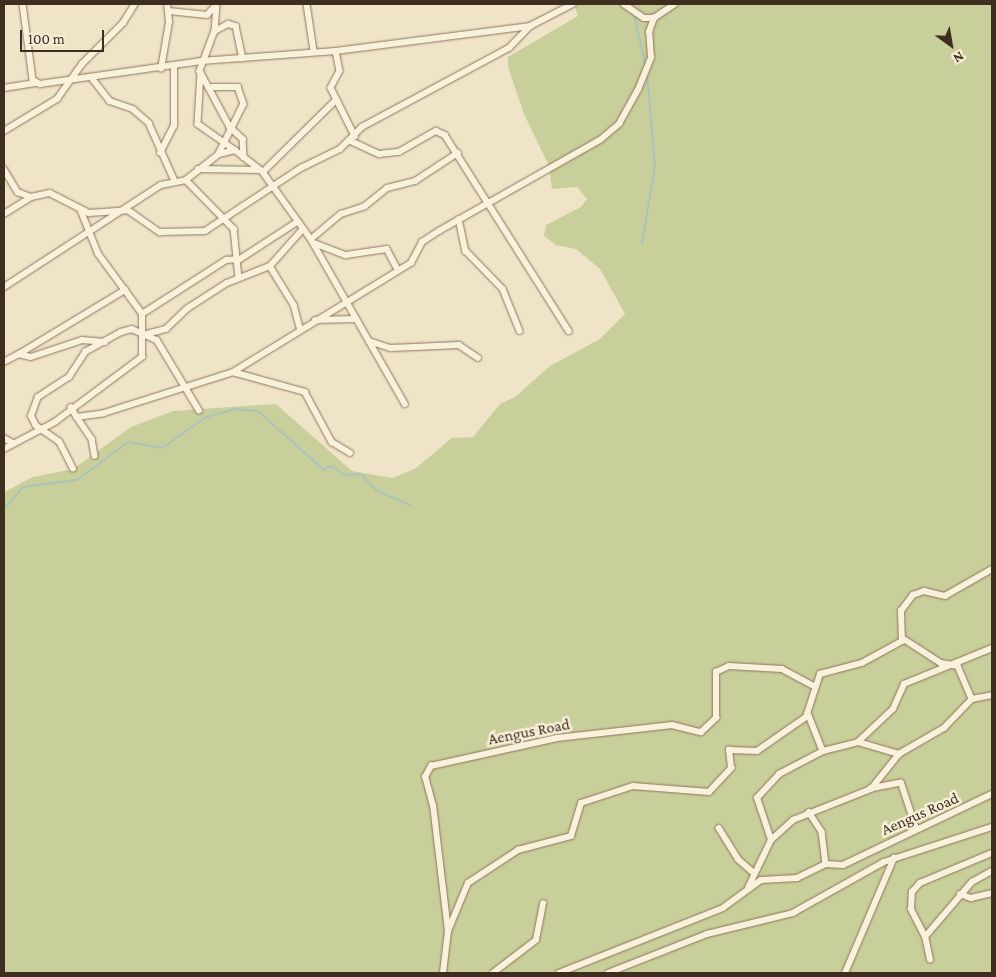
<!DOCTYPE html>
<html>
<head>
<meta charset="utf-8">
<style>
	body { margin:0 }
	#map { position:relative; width:996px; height:977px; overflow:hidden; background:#f0e4c8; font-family:"Crimson Pro",serif }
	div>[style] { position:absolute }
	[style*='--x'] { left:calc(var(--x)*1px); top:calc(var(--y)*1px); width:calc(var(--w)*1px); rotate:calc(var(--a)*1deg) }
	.green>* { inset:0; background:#c9cf9b }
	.stream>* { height:2px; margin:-1px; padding:0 1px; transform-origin:1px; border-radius:1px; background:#a9c4bc }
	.roads { filter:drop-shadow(0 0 1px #8d765c) drop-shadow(0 0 1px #8d765c) }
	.street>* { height:5.5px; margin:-2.75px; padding:0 2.75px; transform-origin:2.75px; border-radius:2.75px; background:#faf1dc }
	span { translate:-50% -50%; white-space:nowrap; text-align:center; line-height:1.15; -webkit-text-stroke:5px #f7eed8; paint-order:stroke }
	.street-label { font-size:16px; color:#3d2e20 }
	.frame { position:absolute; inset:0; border:5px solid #3d2e20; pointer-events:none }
	.north { position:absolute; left:926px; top:20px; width:50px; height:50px; -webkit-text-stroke:4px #f7eed8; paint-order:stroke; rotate:148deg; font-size:14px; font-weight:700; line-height:20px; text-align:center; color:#3d2e20 }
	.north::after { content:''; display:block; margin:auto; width:18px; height:22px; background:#3d2e20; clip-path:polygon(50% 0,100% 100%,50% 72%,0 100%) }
	.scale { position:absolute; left:20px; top:30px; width:84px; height:22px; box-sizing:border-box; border:2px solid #3d2e20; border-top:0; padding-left:6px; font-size:15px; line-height:18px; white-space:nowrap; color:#3d2e20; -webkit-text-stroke:4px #f7eed8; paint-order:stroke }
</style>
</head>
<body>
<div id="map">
	<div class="green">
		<div style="clip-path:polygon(574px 4px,992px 4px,992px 973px,4px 973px,4px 492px,33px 477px,73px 469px,131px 427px,173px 411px,276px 404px,352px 471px,393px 478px,416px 468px,452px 438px,473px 437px,500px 404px,515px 397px,550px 366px,600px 339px,625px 314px,600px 269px,576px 249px,556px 245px,544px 236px,546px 225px,581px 207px,587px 199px,577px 187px,552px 189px,549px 166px,524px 114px,508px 67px,508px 57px,578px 16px)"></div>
	</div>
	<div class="stream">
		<div style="--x:634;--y:14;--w:55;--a:77.5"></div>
		<div style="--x:642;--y:243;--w:78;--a:-80.4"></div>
		<div style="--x:655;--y:166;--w:94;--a:-94.9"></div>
		<div style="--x:4;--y:509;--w:29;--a:-49"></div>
		<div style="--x:23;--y:487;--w:54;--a:-7.4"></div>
		<div style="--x:77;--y:480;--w:64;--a:-36.7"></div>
		<div style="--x:128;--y:442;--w:35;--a:10"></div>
		<div style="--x:162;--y:448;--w:54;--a:-35.2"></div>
		<div style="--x:206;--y:417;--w:30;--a:-15"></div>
		<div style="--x:235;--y:409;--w:23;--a:5"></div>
		<div style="--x:258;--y:411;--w:89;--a:41.8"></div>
		<div style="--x:324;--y:470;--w:8;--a:-30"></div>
		<div style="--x:331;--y:466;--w:17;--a:31"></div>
		<div style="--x:346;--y:475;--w:15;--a:-4"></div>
		<div style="--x:361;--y:474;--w:22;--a:47"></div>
		<div style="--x:376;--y:490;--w:37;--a:24"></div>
	</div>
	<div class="roads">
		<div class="street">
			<div style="--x:23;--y:4;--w:77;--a:82.5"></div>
			<div style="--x:33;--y:80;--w:8;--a:30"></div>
			<div style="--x:40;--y:84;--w:163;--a:-8.1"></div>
			<div style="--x:201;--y:61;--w:135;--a:-4.2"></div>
			<div style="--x:336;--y:51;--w:196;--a:-7.3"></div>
			<div style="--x:217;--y:4;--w:27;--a:94"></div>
			<div style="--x:215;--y:31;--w:43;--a:110.6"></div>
			<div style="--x:200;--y:71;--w:64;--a:61.8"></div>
			<div style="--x:230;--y:127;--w:18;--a:43"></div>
			<div style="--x:243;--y:139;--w:18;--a:87"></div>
			<div style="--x:307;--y:4;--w:48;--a:81.5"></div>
			<div style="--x:624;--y:4;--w:24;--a:35"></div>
			<div style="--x:644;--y:18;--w:10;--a:0"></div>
			<div style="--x:654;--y:18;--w:25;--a:-34"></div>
			<div style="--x:169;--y:11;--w:38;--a:6"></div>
			<div style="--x:207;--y:15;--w:13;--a:-48"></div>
			<div style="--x:215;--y:31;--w:15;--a:-28"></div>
			<div style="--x:228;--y:24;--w:8;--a:14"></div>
			<div style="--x:236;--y:26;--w:33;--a:78"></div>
			<div style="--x:336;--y:51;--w:20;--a:79"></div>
			<div style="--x:340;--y:71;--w:19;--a:118"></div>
			<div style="--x:331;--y:88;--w:54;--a:63.4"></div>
			<div style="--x:161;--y:69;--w:48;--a:-80.3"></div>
			<div style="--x:169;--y:22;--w:18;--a:-96"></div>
			<div style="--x:201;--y:73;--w:51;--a:93.4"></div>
			<div style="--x:198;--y:124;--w:45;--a:35.1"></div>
			<div style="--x:92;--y:78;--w:29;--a:52"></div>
			<div style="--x:110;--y:101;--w:24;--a:19"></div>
			<div style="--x:133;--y:109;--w:21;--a:41"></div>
			<div style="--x:149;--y:123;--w:64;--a:65.9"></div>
			<div style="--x:212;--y:87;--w:26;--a:0"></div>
			<div style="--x:238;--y:87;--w:18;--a:71"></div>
			<div style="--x:244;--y:104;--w:56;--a:116.6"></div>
			<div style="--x:4;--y:88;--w:33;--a:-9"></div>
			<div style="--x:4;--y:131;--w:62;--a:-31.1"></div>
			<div style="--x:57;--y:99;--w:43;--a:-54.5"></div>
			<div style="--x:82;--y:64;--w:58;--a:-45"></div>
			<div style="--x:123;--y:23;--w:22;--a:-58"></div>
			<div style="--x:351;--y:141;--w:31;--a:25"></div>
			<div style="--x:379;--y:154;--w:20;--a:-6"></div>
			<div style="--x:399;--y:152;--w:43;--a:-29.6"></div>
			<div style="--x:436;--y:131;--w:10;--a:24"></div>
			<div style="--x:445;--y:135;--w:232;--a:57.7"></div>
			<div style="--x:160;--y:153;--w:30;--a:-63"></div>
			<div style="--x:174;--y:126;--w:59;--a:-90"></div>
			<div style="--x:4;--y:169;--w:27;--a:59"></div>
			<div style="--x:18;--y:192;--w:14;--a:21"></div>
			<div style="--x:198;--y:169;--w:62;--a:0.9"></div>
			<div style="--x:263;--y:172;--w:103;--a:-44.6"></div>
			<div style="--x:186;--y:180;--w:69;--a:45.6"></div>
			<div style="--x:234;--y:229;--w:49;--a:84.2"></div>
			<div style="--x:4;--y:214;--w:32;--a:-32"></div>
			<div style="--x:31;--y:197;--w:19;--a:-12"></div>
			<div style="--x:50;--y:193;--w:44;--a:27.1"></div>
			<div style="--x:89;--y:213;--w:39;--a:-4"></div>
			<div style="--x:128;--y:210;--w:39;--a:35"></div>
			<div style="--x:160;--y:232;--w:45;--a:-1.3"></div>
			<div style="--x:205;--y:231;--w:115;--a:-33.3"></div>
			<div style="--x:301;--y:168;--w:43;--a:-26"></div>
			<div style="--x:340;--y:149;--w:31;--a:-45"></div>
			<div style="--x:362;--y:127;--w:167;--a:-28.3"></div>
			<div style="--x:509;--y:48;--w:30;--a:-46"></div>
			<div style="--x:530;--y:26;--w:48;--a:-27.1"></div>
			<div style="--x:459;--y:219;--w:33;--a:78"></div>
			<div style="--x:466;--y:251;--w:53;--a:45.8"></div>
			<div style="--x:503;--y:289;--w:45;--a:68"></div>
			<div style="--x:311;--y:239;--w:39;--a:-40"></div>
			<div style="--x:341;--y:214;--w:25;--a:-18"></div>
			<div style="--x:365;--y:206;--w:28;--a:-39"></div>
			<div style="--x:387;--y:188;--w:29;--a:-14"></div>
			<div style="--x:415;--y:181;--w:51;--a:-33.1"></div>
			<div style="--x:314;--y:243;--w:34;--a:21"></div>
			<div style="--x:346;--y:255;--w:41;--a:-8.3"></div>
			<div style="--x:387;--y:249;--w:21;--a:62"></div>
			<div style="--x:270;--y:266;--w:48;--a:-48.4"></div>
			<div style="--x:4;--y:287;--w:187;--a:-33"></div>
			<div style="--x:161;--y:185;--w:25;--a:-11"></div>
			<div style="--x:186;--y:180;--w:42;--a:-38.2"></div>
			<div style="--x:219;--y:154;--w:16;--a:-14"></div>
			<div style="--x:235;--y:150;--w:36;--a:38"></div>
			<div style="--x:263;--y:172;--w:82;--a:54.4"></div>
			<div style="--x:311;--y:239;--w:190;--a:60.3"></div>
			<div style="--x:142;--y:314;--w:100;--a:-32.7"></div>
			<div style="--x:226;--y:260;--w:14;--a:-4"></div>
			<div style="--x:240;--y:259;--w:68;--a:-33"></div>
			<div style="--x:315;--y:320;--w:40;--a:-1.4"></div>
			<div style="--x:147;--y:334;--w:20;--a:-15"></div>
			<div style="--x:166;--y:329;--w:30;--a:-44"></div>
			<div style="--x:188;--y:308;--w:46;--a:-32.7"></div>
			<div style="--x:227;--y:283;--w:46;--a:-21.6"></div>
			<div style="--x:270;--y:266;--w:46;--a:58.4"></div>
			<div style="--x:294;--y:305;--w:24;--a:75"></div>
			<div style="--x:369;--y:341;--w:23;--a:18"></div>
			<div style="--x:391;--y:348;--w:68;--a:-2.5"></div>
			<div style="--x:459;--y:345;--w:23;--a:34"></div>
			<div style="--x:19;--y:354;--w:124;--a:-31.1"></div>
			<div style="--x:4;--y:362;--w:17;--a:-28"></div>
			<div style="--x:19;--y:354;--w:12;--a:14"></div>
			<div style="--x:31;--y:357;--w:54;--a:-18.4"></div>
			<div style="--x:82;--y:340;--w:23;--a:5"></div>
			<div style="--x:233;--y:372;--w:75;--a:15.5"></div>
			<div style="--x:305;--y:392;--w:57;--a:61.6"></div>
			<div style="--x:332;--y:442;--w:21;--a:31"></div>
			<div style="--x:71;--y:407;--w:12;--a:59"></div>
			<div style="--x:77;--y:417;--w:27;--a:-8"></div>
			<div style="--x:104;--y:413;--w:135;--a:-17.6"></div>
			<div style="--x:233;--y:372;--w:209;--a:-31.5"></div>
			<div style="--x:411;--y:263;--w:24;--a:-62"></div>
			<div style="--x:422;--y:242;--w:20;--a:-33"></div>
			<div style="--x:439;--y:231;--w:185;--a:-29.5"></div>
			<div style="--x:600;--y:140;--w:25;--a:-40"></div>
			<div style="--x:619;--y:124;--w:39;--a:-61"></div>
			<div style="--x:638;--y:90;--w:35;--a:-68"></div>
			<div style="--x:651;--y:58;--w:26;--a:-94"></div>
			<div style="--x:649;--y:32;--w:15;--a:-70"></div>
			<div style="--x:77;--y:417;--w:27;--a:56"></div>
			<div style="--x:92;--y:439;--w:17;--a:80"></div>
			<div style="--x:4;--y:438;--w:10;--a:29"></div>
			<div style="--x:4;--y:449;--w:58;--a:-27.9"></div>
			<div style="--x:55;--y:422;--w:109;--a:-36.8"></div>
			<div style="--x:142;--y:357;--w:43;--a:-90"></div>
			<div style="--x:142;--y:314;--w:74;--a:-126.3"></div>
			<div style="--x:98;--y:254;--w:48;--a:-111.8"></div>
			<div style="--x:73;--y:469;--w:30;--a:-117"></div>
			<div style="--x:59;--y:442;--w:28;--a:-145"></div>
			<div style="--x:36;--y:426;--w:11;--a:-117"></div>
			<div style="--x:31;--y:416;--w:20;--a:-70"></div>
			<div style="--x:38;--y:397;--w:37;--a:-33"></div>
			<div style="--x:69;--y:377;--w:30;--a:-57"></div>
			<div style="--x:85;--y:352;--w:41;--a:-29.1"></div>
			<div style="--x:121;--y:332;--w:11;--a:-15"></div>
			<div style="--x:132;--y:329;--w:27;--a:24"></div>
			<div style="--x:157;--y:340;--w:82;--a:59"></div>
			<div style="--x:904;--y:639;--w:44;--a:33"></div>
			<div style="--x:941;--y:663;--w:17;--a:10"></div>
			<div style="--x:958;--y:666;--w:36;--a:67"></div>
			<div style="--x:972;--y:699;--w:20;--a:-11"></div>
			<div style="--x:808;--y:713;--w:41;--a:68.5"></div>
			<div style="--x:858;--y:742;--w:43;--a:16.3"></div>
			<div style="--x:809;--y:812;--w:24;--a:57"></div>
			<div style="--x:822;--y:832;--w:32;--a:83"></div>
			<div style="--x:719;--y:828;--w:36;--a:58"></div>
			<div style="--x:738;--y:859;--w:20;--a:41"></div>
			<div style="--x:916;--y:829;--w:48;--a:-108.1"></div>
			<div style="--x:901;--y:783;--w:31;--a:169"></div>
			<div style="--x:871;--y:789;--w:45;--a:-51.3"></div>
			<div style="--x:899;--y:754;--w:52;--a:-30"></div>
			<div style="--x:944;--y:728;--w:40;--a:-46"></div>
			<div style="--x:771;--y:840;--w:30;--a:-42"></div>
			<div style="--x:793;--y:820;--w:84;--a:-21.7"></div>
			<div style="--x:748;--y:888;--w:53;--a:-64.4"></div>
			<div style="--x:771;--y:840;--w:44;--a:-108.4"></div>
			<div style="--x:757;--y:798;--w:33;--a:-47"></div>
			<div style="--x:779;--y:774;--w:50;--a:-27.6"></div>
			<div style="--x:823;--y:751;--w:36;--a:-14"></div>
			<div style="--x:858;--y:742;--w:48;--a:-43.3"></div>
			<div style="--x:893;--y:709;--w:27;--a:-66"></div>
			<div style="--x:904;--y:684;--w:95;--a:-22.2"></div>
			<div style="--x:960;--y:894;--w:12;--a:20"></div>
			<div style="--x:971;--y:898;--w:22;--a:-13"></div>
			<div style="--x:448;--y:931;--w:52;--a:-67.4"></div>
			<div style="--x:468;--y:883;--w:60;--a:-33.4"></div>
			<div style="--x:518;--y:850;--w:55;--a:-14.8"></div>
			<div style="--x:571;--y:836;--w:34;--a:-73"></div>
			<div style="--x:581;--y:803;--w:55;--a:-18.1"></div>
			<div style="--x:633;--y:786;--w:76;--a:4.5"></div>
			<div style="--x:709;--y:792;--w:33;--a:-47"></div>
			<div style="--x:731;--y:768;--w:18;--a:-96"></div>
			<div style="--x:729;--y:750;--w:28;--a:2"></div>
			<div style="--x:757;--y:751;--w:60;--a:-34.8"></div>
			<div style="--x:806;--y:717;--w:45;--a:-72"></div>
			<div style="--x:820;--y:674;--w:43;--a:-14.7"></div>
			<div style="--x:862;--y:663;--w:46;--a:-28.8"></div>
			<div style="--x:902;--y:641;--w:30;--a:-92"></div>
			<div style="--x:901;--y:611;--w:20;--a:-53"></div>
			<div style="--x:913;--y:595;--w:12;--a:-20"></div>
			<div style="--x:924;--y:591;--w:22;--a:13"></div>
			<div style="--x:945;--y:596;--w:54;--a:-29.9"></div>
			<div style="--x:925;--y:937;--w:31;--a:-117"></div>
			<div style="--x:911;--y:909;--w:17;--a:-87"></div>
			<div style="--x:912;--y:892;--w:12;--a:-48"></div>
			<div style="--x:920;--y:883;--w:78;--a:-22.6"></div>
			<div style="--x:930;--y:960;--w:24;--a:-102"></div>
			<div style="--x:925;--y:937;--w:72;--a:-49.5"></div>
			<div style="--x:972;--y:882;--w:23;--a:-29"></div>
			<div style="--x:443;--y:973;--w:42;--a:-83.2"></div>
			<div style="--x:448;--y:931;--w:126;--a:-96.8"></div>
			<div style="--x:433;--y:806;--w:30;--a:-105"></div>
			<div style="--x:425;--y:777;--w:13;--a:-61"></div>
			<div style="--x:431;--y:766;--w:129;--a:-12.5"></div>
			<div style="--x:557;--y:738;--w:116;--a:-6.4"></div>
			<div style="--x:672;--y:725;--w:30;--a:14"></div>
			<div style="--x:701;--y:732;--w:21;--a:-43"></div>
			<div style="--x:716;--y:718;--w:46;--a:-90"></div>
			<div style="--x:716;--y:672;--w:14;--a:-25"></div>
			<div style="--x:729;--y:666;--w:53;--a:3.2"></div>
			<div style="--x:782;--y:669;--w:36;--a:28"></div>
			<div style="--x:493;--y:973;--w:54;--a:-37.5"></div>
			<div style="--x:536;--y:940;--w:37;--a:-79"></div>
			<div style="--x:559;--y:973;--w:176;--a:-21.6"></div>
			<div style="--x:723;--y:908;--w:47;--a:-36.4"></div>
			<div style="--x:761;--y:880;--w:36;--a:-3"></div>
			<div style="--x:797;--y:878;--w:32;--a:-26"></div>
			<div style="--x:826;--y:864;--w:17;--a:3"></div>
			<div style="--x:843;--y:865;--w:165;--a:-25.5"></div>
			<div style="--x:608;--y:973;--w:106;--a:-21.5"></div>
			<div style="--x:707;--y:934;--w:89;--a:-13.7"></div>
			<div style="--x:793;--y:913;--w:104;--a:-29.3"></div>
			<div style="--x:884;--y:862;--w:114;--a:-18"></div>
			<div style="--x:845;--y:973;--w:125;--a:-66.9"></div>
		</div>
	</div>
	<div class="street-label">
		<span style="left:529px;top:732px;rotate:-11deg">Aengus Road</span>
		<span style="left:920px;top:814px;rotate:-24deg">Aengus Road</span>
	</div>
	<div class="frame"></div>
	<div class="north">N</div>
	<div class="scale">100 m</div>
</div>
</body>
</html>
